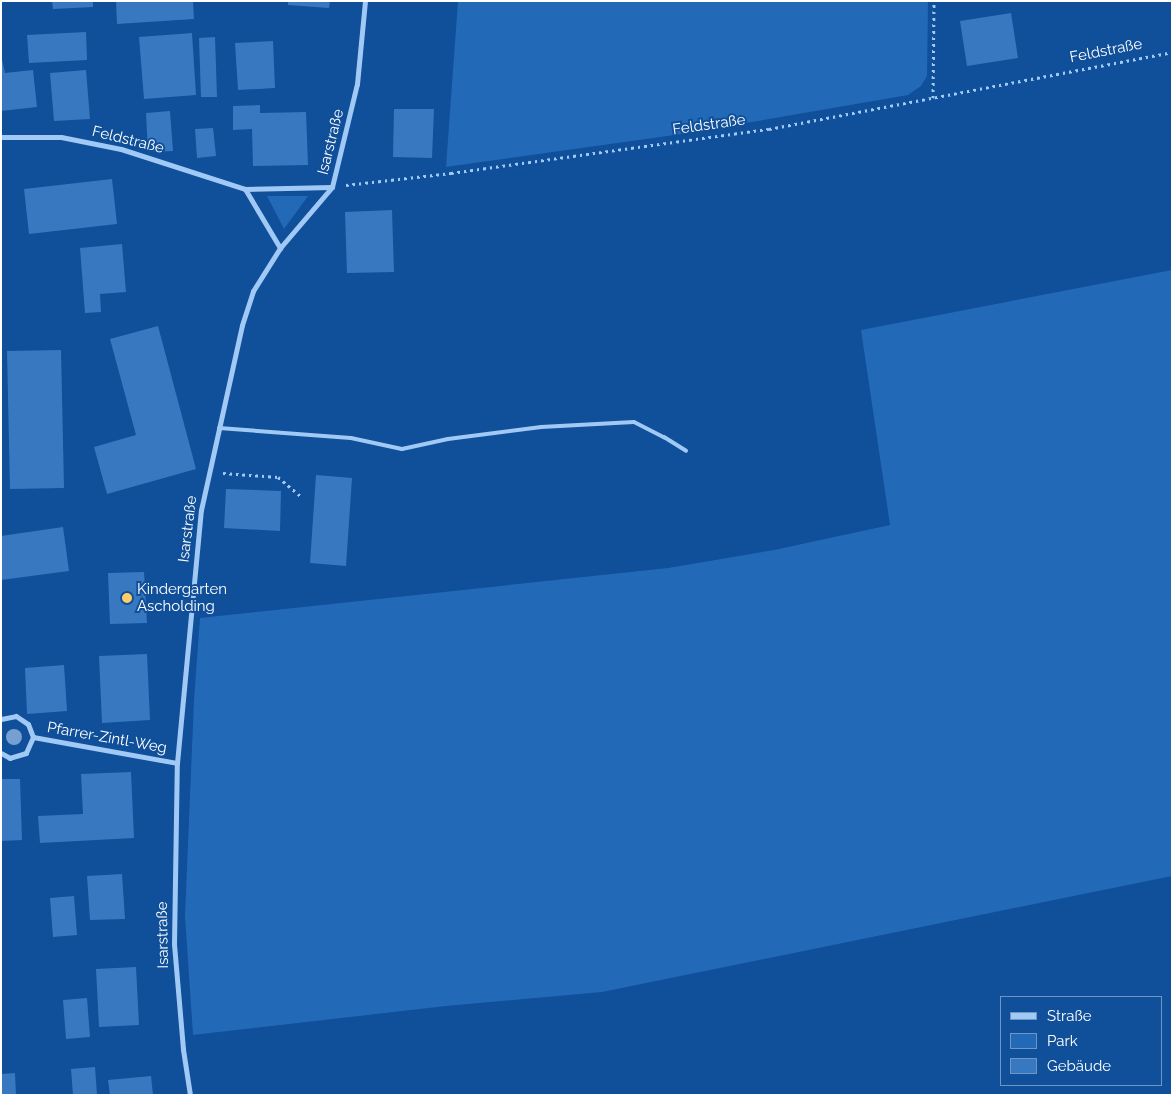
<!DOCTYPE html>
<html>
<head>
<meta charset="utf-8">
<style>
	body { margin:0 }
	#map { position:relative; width:1173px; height:1096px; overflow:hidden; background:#104f99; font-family:Raleway,sans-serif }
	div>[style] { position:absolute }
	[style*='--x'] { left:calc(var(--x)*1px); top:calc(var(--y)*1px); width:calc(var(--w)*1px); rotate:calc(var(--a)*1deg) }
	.green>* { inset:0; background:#2269b8 }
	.building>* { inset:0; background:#3878c1 }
	.path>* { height:3px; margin-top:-1.5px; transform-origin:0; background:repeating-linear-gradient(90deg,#a1c9f5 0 2.5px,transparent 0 6.5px) }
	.lane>* { height:4px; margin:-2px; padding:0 2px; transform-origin:2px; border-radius:2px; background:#a1c9f5 }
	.street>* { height:5px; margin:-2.5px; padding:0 2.5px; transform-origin:2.5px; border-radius:2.5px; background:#a1c9f5 }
	.trees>* { width:16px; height:16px; margin:-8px; border-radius:50%; background:#76a0d1 }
	.dots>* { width:14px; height:14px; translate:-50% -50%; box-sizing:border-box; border:2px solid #104f99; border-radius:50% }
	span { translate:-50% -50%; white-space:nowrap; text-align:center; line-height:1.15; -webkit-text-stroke:4px #104f99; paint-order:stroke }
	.street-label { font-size:15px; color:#fff }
	.poi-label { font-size:15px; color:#fff }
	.left { translate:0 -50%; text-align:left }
	.frame { position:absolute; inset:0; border:2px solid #fff; pointer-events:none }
	.legend { position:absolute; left:1000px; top:996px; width:162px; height:90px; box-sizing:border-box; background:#104f99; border:1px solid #7095c2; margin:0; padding:6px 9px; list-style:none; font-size:15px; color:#fff }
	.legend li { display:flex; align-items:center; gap:10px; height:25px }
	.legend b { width:25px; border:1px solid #7095c2 }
</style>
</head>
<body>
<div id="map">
	<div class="green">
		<div style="clip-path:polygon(458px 1px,928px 1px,927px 76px,921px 86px,908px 95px,689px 133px,446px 167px)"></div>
		<div style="clip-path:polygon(267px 196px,308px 196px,284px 229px)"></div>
		<div style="clip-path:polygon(1172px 270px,1172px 876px,602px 992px,446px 1006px,193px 1035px,185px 916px,194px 700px,200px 618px,668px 568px,774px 550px,890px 525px,861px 330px)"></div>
	</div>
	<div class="building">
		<div style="clip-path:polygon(52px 1px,93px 1px,93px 7px,53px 9px)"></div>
		<div style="clip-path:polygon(116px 1px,193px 1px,194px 19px,117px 24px)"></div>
		<div style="clip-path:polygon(288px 1px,330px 1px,329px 8px,288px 5px)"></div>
		<div style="clip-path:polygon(1011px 13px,1018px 58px,967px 66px,960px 21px)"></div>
		<div style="clip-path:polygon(86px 32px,87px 60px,29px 63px,27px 35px)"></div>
		<div style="clip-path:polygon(192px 33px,196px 95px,144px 99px,139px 37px)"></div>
		<div style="clip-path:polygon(215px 37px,217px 97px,201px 97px,199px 38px)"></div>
		<div style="clip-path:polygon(273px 41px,275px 88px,238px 90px,235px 43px)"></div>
		<div style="clip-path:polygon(1px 55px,5px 73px,33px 70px,37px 107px,1px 111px)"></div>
		<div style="clip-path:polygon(86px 70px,90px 119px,54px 121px,50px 73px)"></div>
		<div style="clip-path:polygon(260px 105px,260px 113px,306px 112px,308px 165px,253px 166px,252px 129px,233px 130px,233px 106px)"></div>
		<div style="clip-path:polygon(394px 109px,434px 109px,432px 158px,393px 157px)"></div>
		<div style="clip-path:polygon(170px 111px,173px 151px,148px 152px,146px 113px)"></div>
		<div style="clip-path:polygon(213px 128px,216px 156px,197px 158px,195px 129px)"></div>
		<div style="clip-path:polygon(112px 179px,117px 224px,29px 234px,24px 189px)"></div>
		<div style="clip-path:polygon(392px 210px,394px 272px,347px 273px,345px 212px)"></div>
		<div style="clip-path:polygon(122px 244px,126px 292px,100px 294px,101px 312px,85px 313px,80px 248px)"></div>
		<div style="clip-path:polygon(158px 326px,196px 469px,107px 494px,94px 447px,136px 435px,110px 339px)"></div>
		<div style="clip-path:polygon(61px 350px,64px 488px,10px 489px,7px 351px)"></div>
		<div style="clip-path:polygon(316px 475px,352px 478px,346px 566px,310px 563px)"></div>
		<div style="clip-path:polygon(226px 489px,281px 491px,280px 531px,224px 528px)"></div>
		<div style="clip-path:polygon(63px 527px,69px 571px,1px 580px,1px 536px)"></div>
		<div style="clip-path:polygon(144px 572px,147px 623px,110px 624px,108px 573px)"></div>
		<div style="clip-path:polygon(147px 654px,150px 720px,102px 723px,99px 656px)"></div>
		<div style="clip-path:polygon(64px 665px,67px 711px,27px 714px,25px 668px)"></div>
		<div style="clip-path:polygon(131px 772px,134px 838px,40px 843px,38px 816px,83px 814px,81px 774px)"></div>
		<div style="clip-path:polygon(1px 779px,20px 779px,22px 840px,1px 841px)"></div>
		<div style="clip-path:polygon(122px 874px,125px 919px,90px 920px,87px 876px)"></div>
		<div style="clip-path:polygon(74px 896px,77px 935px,53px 937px,50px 898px)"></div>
		<div style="clip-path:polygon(136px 967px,139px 1025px,99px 1027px,96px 969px)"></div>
		<div style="clip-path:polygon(87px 998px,90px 1037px,66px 1039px,63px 1000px)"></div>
		<div style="clip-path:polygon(95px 1067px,97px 1095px,73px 1095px,71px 1069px)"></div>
		<div style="clip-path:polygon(15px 1073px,16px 1095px,1px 1095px,1px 1074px)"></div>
		<div style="clip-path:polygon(151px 1076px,153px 1095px,110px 1095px,108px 1080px)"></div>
	</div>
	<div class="path">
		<div style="--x:933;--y:98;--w:97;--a:-89.4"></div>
		<div style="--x:346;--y:185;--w:106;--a:-6.5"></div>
		<div style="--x:451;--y:173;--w:321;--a:-7.9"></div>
		<div style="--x:769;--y:129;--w:410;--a:-10.8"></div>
		<div style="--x:223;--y:473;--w:55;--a:4.2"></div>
		<div style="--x:278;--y:477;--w:30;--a:40"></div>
	</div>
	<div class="lane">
		<div style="--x:219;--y:428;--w:132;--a:4.3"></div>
		<div style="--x:351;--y:438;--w:52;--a:12.2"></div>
		<div style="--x:402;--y:449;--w:47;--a:-12.3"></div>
		<div style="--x:448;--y:439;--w:94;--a:-7.4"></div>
		<div style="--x:541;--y:427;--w:93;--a:-3.1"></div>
		<div style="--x:634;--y:422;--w:34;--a:27"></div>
		<div style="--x:664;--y:437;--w:26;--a:32"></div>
	</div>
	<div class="street">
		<div style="--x:1;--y:137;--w:60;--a:0"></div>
		<div style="--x:61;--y:137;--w:61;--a:11.3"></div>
		<div style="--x:121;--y:149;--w:130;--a:17.9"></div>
		<div style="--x:245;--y:189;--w:87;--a:-1.3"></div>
		<div style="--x:245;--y:189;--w:69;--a:59.3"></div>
		<div style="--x:1;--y:719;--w:15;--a:-11"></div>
		<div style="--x:16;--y:716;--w:14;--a:34"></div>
		<div style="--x:28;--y:724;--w:14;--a:69"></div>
		<div style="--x:33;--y:737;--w:17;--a:114"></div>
		<div style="--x:26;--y:753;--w:17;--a:163"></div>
		<div style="--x:10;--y:758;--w:10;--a:-151"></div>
		<div style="--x:33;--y:737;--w:146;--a:10.2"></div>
		<div style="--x:190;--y:1095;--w:47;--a:-98.7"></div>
		<div style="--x:183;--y:1049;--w:105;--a:-94.9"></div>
		<div style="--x:174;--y:944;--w:181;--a:-89.1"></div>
		<div style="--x:177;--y:763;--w:254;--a:-84.6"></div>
		<div style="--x:201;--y:510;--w:189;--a:-77.5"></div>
		<div style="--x:242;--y:325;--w:36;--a:-72"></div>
		<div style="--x:253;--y:291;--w:51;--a:-57.9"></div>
		<div style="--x:280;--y:248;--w:80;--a:-49.6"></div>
		<div style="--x:332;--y:187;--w:106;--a:-76.4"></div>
		<div style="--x:357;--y:84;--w:83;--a:-84.5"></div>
	</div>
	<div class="trees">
		<div style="left:14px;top:737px"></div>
	</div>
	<div class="dots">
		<div style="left:127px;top:598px;background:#ffcf65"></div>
	</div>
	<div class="street-label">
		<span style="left:1106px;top:51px;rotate:-11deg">Feldstraße</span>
		<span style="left:709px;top:125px;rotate:-8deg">Feldstraße</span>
		<span style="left:128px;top:140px;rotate:14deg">Feldstraße</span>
		<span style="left:331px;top:142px;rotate:-76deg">Isarstraße</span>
		<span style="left:188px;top:529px;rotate:-83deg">Isarstraße</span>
		<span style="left:107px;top:738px;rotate:10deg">Pfarrer-Zintl-Weg</span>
		<span style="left:163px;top:935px;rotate:-91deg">Isarstraße</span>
	</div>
	<div class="poi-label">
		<span class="left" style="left:137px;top:598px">Kindergarten<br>Ascholding</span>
	</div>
	<div class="frame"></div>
	<ul class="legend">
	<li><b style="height:6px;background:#a1c9f5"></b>Straße</li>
	<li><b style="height:14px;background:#2269b8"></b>Park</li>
	<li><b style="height:14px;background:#3878c1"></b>Gebäude</li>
	</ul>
</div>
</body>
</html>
